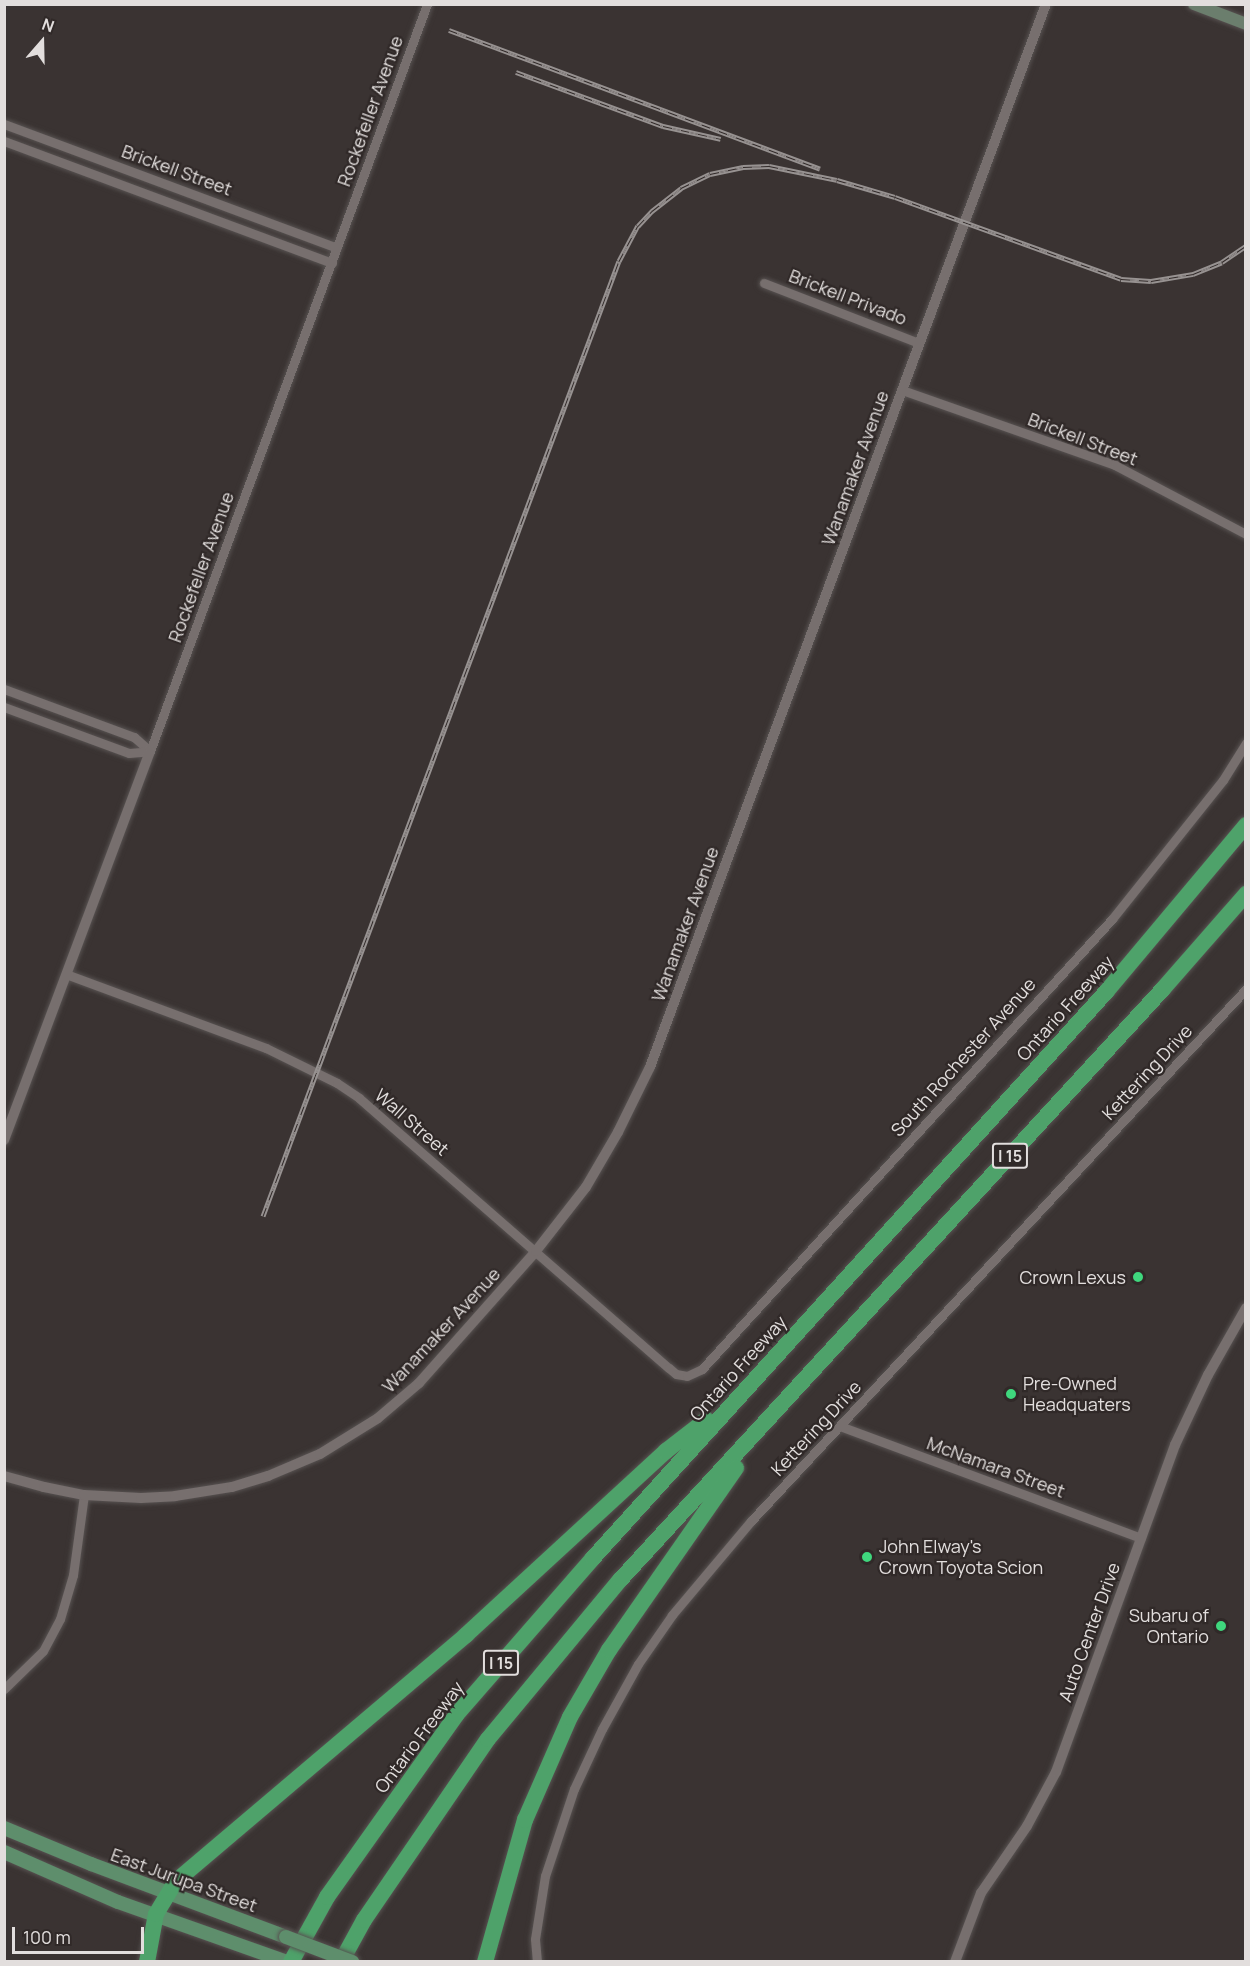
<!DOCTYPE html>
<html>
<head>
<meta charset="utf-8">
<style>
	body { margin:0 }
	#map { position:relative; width:1250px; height:1966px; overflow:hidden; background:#3a3332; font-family:Manrope,sans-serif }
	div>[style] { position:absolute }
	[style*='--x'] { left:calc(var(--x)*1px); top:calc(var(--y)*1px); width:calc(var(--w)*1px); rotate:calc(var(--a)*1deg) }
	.roads { filter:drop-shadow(0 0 2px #575251) drop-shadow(0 0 2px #575251) }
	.minor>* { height:9px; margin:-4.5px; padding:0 4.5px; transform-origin:4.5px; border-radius:4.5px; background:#776f6e }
	.tertiary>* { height:10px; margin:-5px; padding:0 5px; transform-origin:5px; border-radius:5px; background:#776f6e }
	.secondary>* { height:12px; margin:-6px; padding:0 6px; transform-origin:6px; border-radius:6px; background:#6b7e6d }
	.primary>* { height:14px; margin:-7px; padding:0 7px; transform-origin:7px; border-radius:7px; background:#5e8e6c }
	.motorway>* { height:16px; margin:-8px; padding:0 8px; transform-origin:8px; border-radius:8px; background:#4ea26a }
	.rail>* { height:5px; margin-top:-2.5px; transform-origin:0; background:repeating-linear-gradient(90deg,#302928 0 9px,#979291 0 18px); box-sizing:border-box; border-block:2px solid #979291 }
	.bridges { filter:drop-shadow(0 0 2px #575251) drop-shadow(0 0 2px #575251) }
	.primary-bridge>* { height:14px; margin:-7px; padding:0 7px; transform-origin:7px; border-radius:7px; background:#5e8e6c }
	.dots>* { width:16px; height:16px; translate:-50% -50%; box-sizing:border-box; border:3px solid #302928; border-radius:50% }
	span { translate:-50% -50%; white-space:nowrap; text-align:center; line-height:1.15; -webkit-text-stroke:4.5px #302928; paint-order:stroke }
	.shield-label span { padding:2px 4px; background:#302928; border:2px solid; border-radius:4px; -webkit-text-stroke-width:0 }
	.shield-label { font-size:16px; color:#e2dedd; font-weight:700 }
	.street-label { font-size:18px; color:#e2dedd }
	.poi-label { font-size:18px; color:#e2dedd }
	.right { translate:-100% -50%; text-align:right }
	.left { translate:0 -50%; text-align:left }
	.frame { position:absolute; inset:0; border:6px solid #e2dedd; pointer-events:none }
	.north { position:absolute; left:12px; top:12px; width:60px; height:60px; -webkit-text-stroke:4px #302928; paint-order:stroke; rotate:20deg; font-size:16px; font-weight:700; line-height:24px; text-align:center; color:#e2dedd }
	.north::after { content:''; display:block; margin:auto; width:21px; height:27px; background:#e2dedd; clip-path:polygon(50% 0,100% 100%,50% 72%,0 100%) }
	.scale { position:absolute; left:12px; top:1927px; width:132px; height:27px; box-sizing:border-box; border:3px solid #e2dedd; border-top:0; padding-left:8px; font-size:18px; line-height:21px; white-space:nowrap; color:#e2dedd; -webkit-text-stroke:4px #302928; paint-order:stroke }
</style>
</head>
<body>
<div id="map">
	<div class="roads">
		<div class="minor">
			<div style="--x:4;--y:124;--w:355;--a:20.4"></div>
			<div style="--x:4;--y:141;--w:350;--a:20.4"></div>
			<div style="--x:764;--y:283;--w:166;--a:21.2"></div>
			<div style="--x:902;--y:390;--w:226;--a:19.4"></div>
			<div style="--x:1115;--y:465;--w:148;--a:27.8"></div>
			<div style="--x:4;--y:689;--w:139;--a:20.3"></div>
			<div style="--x:134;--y:737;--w:21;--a:41"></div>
			<div style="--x:4;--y:707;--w:133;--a:20.2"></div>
			<div style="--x:129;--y:753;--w:21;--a:-5"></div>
			<div style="--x:150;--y:751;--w:797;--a:-69.65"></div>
			<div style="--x:66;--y:974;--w:213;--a:20.3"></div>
			<div style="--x:266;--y:1048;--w:79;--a:26.2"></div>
			<div style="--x:337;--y:1083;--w:27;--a:34"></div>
			<div style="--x:359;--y:1098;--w:411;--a:41.1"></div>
			<div style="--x:669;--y:1368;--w:9;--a:41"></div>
			<div style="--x:676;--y:1374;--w:11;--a:10"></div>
			<div style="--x:687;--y:1376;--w:17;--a:-25"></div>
			<div style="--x:702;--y:1369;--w:609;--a:-47.66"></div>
			<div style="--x:1112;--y:919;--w:178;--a:-51.4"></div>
			<div style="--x:1223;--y:780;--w:44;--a:-58.1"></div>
			<div style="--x:840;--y:1426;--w:321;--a:20.4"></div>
			<div style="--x:4;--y:1689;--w:54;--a:-44.3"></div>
			<div style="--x:43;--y:1651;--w:36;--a:-62"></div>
			<div style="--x:60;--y:1619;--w:46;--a:-73.5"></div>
			<div style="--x:73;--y:1575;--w:81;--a:-82.2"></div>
			<div style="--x:537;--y:1962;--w:23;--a:-95"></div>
			<div style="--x:535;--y:1939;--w:64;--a:-81"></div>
			<div style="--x:545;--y:1876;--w:92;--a:-71.6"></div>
			<div style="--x:574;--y:1789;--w:66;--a:-65"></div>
			<div style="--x:602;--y:1729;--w:74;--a:-61"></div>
			<div style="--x:638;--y:1664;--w:60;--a:-55.2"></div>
			<div style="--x:672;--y:1615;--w:123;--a:-50"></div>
			<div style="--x:751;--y:1521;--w:727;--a:-47.06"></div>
		</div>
		<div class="tertiary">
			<div style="--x:4;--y:1140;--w:415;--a:-69.4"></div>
			<div style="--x:4;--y:1476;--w:41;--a:15.4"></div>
			<div style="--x:44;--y:1487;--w:41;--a:11.3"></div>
			<div style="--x:84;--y:1495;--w:57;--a:3"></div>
			<div style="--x:141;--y:1498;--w:34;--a:-3"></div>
			<div style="--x:175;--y:1496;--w:58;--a:-9"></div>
			<div style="--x:232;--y:1487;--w:38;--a:-17"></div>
			<div style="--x:268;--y:1476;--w:56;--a:-22.9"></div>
			<div style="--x:320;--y:1454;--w:68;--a:-31.8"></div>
			<div style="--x:378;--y:1418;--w:54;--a:-40.5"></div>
			<div style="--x:419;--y:1383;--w:176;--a:-48.4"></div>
			<div style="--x:536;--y:1251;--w:81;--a:-52"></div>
			<div style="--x:586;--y:1187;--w:64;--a:-59.8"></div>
			<div style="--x:618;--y:1132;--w:72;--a:-63.8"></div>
			<div style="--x:650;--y:1067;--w:1134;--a:-69.57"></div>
			<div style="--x:955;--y:1962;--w:74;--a:-69.4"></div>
			<div style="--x:981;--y:1893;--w:81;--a:-55.5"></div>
			<div style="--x:1027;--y:1826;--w:61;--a:-61.8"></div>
			<div style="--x:1056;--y:1772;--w:348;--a:-70"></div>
			<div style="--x:1175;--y:1445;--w:77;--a:-64.8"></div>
			<div style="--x:1208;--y:1375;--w:77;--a:-60.4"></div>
		</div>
		<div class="secondary">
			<div style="--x:1194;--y:4;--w:56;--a:21"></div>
		</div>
		<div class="primary">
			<div style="--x:4;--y:1828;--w:94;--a:22.5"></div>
			<div style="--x:91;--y:1864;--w:208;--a:20.5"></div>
			<div style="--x:4;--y:1852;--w:124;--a:23.7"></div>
			<div style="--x:118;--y:1902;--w:179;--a:19.5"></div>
		</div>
		<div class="motorway">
			<div style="--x:147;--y:1962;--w:49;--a:-79.4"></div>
			<div style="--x:156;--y:1914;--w:37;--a:-59"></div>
			<div style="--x:175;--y:1882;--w:382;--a:-40.3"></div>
			<div style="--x:466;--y:1635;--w:272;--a:-42.6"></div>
			<div style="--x:666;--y:1451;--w:51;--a:-37.8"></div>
			<div style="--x:291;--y:1962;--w:74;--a:-61"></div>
			<div style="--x:327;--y:1897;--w:224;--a:-54.6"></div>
			<div style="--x:457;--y:1714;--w:207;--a:-48.9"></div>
			<div style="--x:593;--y:1558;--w:764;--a:-47.81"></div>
			<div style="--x:1106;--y:992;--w:218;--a:-50"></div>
			<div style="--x:341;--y:1962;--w:48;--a:-61.3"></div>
			<div style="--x:364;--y:1920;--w:219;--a:-55.6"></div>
			<div style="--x:488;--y:1739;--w:208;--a:-50.3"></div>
			<div style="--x:621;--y:1579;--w:800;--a:-47.43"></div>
			<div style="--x:1162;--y:990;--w:128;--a:-48.8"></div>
			<div style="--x:485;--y:1962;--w:148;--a:-74.3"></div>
			<div style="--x:525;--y:1820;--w:112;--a:-66.4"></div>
			<div style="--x:570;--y:1717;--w:78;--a:-59.8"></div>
			<div style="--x:609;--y:1650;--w:222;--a:-55.1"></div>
		</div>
	</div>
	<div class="rail">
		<div style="--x:449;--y:30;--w:396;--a:20.5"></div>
		<div style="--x:516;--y:72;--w:157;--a:20.2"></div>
		<div style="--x:663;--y:126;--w:59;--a:12.6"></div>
		<div style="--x:263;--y:1216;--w:1019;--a:-69.56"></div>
		<div style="--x:619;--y:261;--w:40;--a:-62"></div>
		<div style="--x:638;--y:226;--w:21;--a:-47"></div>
		<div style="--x:652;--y:211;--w:37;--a:-38"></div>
		<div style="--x:681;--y:188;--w:32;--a:-26"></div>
		<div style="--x:710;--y:174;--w:34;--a:-12"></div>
		<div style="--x:743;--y:167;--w:26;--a:-2"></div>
		<div style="--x:769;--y:166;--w:69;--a:11.6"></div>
		<div style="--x:837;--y:180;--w:60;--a:16.3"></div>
		<div style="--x:895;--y:197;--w:240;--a:19.9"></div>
		<div style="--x:1121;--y:279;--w:30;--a:4"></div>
		<div style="--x:1151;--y:281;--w:43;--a:-9.5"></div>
		<div style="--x:1193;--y:274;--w:31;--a:-22"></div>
		<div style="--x:1222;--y:262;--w:29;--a:-34"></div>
	</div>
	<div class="bridges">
		<div class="primary-bridge">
			<div style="--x:286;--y:1937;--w:71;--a:20.7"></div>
		</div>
	</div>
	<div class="dots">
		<div style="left:1138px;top:1277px;background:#3fd77d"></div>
		<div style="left:1011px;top:1394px;background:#3fd77d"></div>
		<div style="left:867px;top:1557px;background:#3fd77d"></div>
		<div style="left:1221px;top:1626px;background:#3fd77d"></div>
	</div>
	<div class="shield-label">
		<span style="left:1010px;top:1156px">I 15</span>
		<span style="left:501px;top:1663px">I 15</span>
	</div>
	<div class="street-label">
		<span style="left:370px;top:111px;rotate:-70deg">Rockefeller Avenue</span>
		<span style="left:177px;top:170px;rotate:20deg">Brickell Street</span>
		<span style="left:848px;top:297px;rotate:21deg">Brickell Privado</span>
		<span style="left:1083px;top:439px;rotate:21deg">Brickell Street</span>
		<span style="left:855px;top:468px;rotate:-70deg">Wanamaker Avenue</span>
		<span style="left:201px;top:567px;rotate:-70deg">Rockefeller Avenue</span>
		<span style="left:685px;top:924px;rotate:-70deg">Wanamaker Avenue</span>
		<span style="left:1065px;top:1008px;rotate:-48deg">Ontario Freeway</span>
		<span style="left:963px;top:1057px;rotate:-48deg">South Rochester Avenue</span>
		<span style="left:1147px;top:1072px;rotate:-47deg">Kettering Drive</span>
		<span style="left:412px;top:1122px;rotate:41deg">Wall Street</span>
		<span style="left:441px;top:1330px;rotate:-47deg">Wanamaker Avenue</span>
		<span style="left:738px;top:1368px;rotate:-48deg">Ontario Freeway</span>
		<span style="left:816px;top:1428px;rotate:-47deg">Kettering Drive</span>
		<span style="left:996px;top:1467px;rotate:20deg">McNamara Street</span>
		<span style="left:1089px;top:1632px;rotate:-70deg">Auto Center Drive</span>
		<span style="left:419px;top:1737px;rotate:-53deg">Ontario Freeway</span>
		<span style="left:184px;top:1880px;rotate:20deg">East Jurupa Street</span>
	</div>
	<div class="poi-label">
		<span class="right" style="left:1126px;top:1277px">Crown Lexus</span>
		<span class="left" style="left:1023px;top:1394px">Pre-Owned<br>Headquaters</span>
		<span class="left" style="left:879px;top:1557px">John Elway's<br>Crown Toyota Scion</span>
		<span class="right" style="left:1209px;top:1626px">Subaru of<br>Ontario</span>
	</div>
	<div class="frame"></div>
	<div class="north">N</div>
	<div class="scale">100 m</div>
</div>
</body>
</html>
